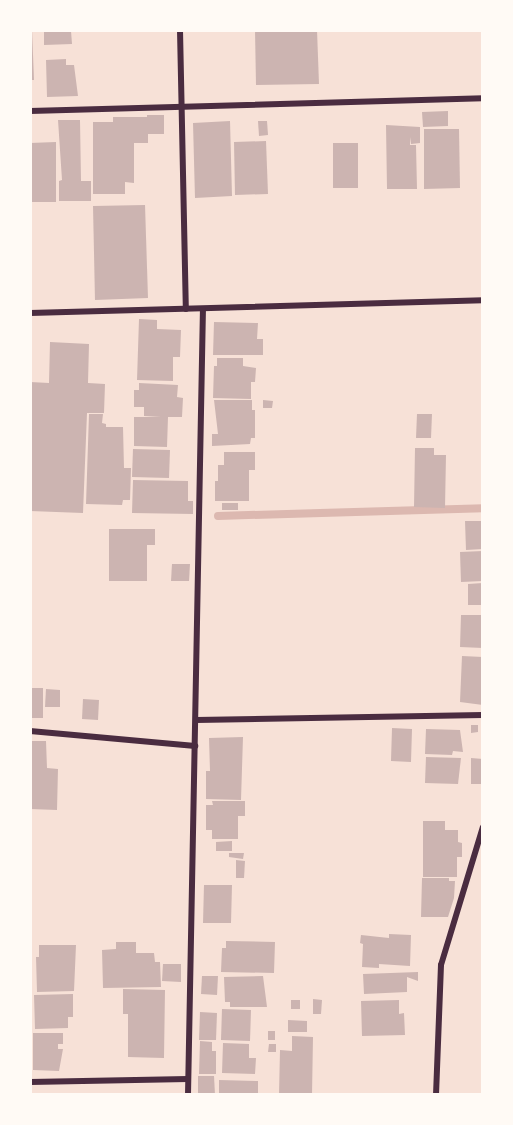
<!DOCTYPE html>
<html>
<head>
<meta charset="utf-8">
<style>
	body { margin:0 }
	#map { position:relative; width:513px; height:1125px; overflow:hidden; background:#f7e1d7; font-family:Cabin,sans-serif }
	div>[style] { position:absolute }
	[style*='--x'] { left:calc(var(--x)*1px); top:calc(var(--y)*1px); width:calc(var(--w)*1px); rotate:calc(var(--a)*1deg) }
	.stream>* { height:8px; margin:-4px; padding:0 4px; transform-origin:4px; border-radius:4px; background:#dcb8b0 }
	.building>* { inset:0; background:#ccb4b1 }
	.minor>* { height:6px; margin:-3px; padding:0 3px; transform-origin:3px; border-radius:3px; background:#4a2c40 }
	span { translate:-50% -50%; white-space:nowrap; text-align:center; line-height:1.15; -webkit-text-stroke:5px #fffaf5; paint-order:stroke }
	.frame { position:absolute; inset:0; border:32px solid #fffaf5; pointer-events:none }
</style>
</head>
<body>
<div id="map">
	<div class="stream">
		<div style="--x:218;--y:516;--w:265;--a:-1.7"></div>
	</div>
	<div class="building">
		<div style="clip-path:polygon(30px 30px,32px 30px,34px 80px,30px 80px)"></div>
		<div style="clip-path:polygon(44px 30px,71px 31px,72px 44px,44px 45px)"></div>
		<div style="clip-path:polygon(255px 30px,317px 30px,319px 84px,256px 85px)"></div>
		<div style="clip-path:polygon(66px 59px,66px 65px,74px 65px,78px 96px,47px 97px,46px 60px)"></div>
		<div style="clip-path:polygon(448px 111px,448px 126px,423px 127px,422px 112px)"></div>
		<div style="clip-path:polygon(147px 115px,164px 115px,164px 134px,148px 134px,148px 143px,134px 143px,134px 183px,125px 182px,125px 194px,93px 194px,93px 122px,113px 122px,113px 117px,147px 117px)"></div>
		<div style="clip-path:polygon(58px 120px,80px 120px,81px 181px,91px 181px,91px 201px,59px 201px,59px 181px,62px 180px)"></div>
		<div style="clip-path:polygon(230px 121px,232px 196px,195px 198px,193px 123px)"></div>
		<div style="clip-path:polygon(258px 121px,267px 121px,268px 135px,259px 136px)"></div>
		<div style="clip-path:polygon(386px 125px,420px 127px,420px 143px,411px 144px,410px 137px,410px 145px,416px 145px,417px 189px,387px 189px)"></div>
		<div style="clip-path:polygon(424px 129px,459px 129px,460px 188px,424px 189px)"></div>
		<div style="clip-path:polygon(266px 141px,268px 194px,235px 195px,234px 142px)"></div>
		<div style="clip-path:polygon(56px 142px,56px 202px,30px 202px,30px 143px)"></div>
		<div style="clip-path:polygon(333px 143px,358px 143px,358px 188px,333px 188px)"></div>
		<div style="clip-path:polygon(145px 205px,148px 298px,95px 300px,93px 206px)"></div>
		<div style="clip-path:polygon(139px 319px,157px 320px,157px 329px,181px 330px,180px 357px,173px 357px,173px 381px,137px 380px)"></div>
		<div style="clip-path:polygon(214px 322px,258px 323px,257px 339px,263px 339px,263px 355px,213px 355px)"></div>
		<div style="clip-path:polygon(50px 342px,89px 344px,88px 383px,105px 384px,104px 413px,87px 413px,83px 513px,30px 511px,30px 382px,49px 383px)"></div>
		<div style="clip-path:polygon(217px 358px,243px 358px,243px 366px,256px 368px,255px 382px,251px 382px,251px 399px,213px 398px,214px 366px,217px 366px)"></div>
		<div style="clip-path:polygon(139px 383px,178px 385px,177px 397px,183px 398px,182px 417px,168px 417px,167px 447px,134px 446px,134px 417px,161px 417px,144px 416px,144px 407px,134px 407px,134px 390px,139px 390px)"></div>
		<div style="clip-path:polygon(214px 400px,252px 400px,252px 410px,255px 410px,255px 438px,251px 438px,250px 444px,212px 446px,212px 434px,218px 434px)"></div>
		<div style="clip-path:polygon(263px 400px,273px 401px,272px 408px,263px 408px)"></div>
		<div style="clip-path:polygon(89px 414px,103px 414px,102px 423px,106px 424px,106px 427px,123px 427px,124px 468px,131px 468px,130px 500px,123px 500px,122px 505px,86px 504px)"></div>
		<div style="clip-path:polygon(417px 414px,432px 414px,431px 438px,416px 438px)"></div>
		<div style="clip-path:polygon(415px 448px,434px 448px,434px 455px,446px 455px,445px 508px,414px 507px)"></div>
		<div style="clip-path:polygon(133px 449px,170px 450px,169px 478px,132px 477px)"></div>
		<div style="clip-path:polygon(224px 452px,255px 452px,255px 470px,249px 470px,249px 501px,215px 501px,215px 481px,218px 481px,218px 465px,224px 465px)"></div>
		<div style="clip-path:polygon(133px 480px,188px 481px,188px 501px,193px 501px,193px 514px,132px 513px)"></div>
		<div style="clip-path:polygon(222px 503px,238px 503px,238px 510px,222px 510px)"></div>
		<div style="clip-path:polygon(465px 521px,483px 521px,483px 549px,466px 550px)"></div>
		<div style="clip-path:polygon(109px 529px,155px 529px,155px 545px,147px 545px,147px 581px,109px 581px)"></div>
		<div style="clip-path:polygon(483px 551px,483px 581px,461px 582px,460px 552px)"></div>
		<div style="clip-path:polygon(172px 564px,190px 564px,189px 581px,171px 581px)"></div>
		<div style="clip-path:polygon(483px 583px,483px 605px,468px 605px,468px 584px)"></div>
		<div style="clip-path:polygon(461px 615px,483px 615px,483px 648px,460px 647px)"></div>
		<div style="clip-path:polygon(462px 656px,483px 657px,483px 705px,460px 702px)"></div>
		<div style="clip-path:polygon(30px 688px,43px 688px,43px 718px,30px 718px)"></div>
		<div style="clip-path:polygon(46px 689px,60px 690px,60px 707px,45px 707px)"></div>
		<div style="clip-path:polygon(83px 699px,99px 700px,98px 720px,82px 719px)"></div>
		<div style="clip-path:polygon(471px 725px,478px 725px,478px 732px,471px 733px)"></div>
		<div style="clip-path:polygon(392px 728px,412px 729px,411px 762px,391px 761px)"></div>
		<div style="clip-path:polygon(426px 729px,460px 730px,463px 752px,453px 751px,452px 755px,425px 754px)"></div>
		<div style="clip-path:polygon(243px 737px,241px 800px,206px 799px,206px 771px,210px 771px,209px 738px)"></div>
		<div style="clip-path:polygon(30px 741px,46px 741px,47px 768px,58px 769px,57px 810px,30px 809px)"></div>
		<div style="clip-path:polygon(426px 757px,461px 758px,458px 784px,425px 783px)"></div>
		<div style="clip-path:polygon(471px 758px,483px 759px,483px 784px,471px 784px)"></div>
		<div style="clip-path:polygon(212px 801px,245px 801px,245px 816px,238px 816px,238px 839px,212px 839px,212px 830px,206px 830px,206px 805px,213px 805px)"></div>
		<div style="clip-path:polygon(423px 821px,445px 821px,445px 830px,458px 830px,458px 842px,462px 843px,462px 857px,457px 857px,457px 877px,423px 877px)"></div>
		<div style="clip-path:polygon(232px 841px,232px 851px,216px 851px,216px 842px)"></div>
		<div style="clip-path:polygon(229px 853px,244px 853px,243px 859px,229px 857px)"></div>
		<div style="clip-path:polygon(236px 860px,245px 861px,244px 878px,236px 878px)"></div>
		<div style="clip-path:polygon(422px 878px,449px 878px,449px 881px,455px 881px,454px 898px,448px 917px,421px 917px)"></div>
		<div style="clip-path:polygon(204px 885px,232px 885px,231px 923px,203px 923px)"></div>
		<div style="clip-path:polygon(389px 934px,411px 935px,410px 966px,379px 964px,379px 968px,362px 967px,363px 944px,360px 943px,361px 935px,389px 938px)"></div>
		<div style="clip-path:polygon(226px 941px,275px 942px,274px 973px,221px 972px,222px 948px,226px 948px)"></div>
		<div style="clip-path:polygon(116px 942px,136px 942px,136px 953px,154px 953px,155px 962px,160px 962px,161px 987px,103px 988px,102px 950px,116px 949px)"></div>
		<div style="clip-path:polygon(39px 945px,76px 945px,74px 991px,37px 992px,36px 957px,39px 957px)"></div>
		<div style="clip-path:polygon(163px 964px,181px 964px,181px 982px,162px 981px)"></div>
		<div style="clip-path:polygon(418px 972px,418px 981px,407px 977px,407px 992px,364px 994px,363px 974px)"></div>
		<div style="clip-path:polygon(202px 976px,218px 976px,217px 995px,201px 994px)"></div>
		<div style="clip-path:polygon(263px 976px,267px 1007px,230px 1007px,230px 1002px,225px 1002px,224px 977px)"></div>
		<div style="clip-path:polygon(123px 989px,165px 990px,164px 1058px,128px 1057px,128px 1014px,123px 1014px)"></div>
		<div style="clip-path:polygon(73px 994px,73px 1017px,68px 1017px,68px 1028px,35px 1029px,34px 995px)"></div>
		<div style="clip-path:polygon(313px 999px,322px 1000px,321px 1014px,313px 1014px)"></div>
		<div style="clip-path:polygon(291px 1000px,300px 1000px,300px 1009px,291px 1009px)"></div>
		<div style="clip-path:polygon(399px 1000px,399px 1014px,404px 1013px,405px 1035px,362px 1036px,361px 1001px)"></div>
		<div style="clip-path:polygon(222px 1009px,251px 1010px,250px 1041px,221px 1040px)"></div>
		<div style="clip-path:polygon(200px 1012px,217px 1013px,216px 1040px,199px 1040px)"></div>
		<div style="clip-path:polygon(288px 1020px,307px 1021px,307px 1032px,288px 1032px)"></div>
		<div style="clip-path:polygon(268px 1031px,275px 1031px,275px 1040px,268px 1040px)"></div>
		<div style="clip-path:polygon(33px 1033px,63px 1033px,63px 1044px,58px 1044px,58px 1049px,63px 1049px,59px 1071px,33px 1070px)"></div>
		<div style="clip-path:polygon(292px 1036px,313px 1037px,312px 1095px,279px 1095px,280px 1050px,292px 1051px)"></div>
		<div style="clip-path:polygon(200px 1041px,212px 1042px,212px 1051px,216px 1051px,216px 1074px,199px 1074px)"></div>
		<div style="clip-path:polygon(223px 1043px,249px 1044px,249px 1058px,256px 1058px,255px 1074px,222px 1073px)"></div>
		<div style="clip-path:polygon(269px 1044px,276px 1044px,276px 1052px,268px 1052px)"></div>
		<div style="clip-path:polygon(198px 1076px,214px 1076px,215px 1095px,198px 1095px)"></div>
		<div style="clip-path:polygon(219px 1080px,258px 1081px,258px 1095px,219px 1095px)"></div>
	</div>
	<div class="minor">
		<div style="--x:180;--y:30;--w:279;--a:88.8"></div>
		<div style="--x:30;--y:111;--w:453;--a:-1.6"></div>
		<div style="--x:30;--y:313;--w:453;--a:-1.6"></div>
		<div style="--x:196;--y:720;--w:287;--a:-1"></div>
		<div style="--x:30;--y:731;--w:166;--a:5.2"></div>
		<div style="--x:30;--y:1082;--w:158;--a:-1.1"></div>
		<div style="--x:188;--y:1095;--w:786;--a:-88.91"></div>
		<div style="--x:436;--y:1095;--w:130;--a:-87.8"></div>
		<div style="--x:441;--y:965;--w:144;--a:-73.1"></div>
	</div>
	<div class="frame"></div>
</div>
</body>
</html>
